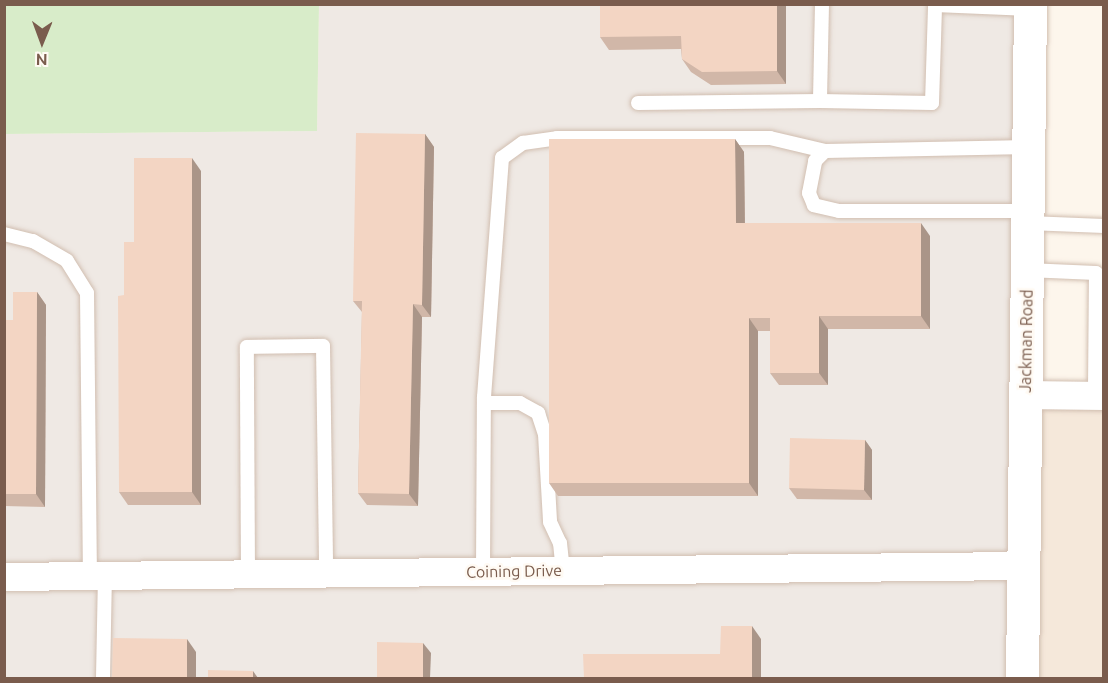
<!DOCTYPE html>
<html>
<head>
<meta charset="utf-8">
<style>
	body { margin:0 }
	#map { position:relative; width:1108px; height:683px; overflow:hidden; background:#fdf6ec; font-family:Ubuntu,sans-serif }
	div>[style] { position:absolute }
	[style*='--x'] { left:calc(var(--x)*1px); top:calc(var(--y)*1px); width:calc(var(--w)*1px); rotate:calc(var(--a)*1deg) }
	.residential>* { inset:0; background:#f5e8da }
	.industrial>* { inset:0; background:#efe9e4 }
	.green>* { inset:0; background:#d8ecc9 }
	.roads { filter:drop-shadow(0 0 2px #d1beb0) drop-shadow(0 0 2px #d1beb0) }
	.lane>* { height:14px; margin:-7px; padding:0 7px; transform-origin:7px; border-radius:7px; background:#fff }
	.street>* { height:28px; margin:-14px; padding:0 14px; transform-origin:14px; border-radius:14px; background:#fff }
	.secondary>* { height:33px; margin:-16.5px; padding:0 16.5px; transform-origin:16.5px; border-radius:16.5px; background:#fff }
	.wall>* { inset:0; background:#d1b7a8 }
	.shaded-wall>* { inset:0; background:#aa9588 }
	.building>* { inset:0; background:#f3d5c3 }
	span { translate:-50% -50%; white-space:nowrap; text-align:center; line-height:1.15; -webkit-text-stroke:5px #fffaf3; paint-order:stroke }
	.street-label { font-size:16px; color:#7a5c4d }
	.frame { position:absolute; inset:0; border:6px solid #7a5c4d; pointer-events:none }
	.north { position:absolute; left:12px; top:12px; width:60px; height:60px; -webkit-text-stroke:4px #fffaf3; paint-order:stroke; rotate:181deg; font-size:16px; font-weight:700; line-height:24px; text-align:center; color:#7a5c4d }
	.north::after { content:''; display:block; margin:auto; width:21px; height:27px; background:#7a5c4d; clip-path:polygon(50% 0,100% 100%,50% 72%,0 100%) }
</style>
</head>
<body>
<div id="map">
	<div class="residential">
		<div style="clip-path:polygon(1025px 395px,1103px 396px,1103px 678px,1023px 678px)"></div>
	</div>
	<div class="industrial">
		<div style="clip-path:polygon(319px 5px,1030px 5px,1022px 678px,5px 678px,4px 134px,317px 131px)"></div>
	</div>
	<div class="green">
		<div style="clip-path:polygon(4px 5px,319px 5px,317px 131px,5px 134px)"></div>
	</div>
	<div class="roads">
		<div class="lane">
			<div style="--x:822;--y:4;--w:97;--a:91.2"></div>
			<div style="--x:820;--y:101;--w:112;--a:1"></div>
			<div style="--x:932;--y:103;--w:98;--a:-88.2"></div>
			<div style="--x:935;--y:5;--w:95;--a:2.4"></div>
			<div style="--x:638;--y:103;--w:182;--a:-0.6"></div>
			<div style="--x:1028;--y:211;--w:189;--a:180"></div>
			<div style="--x:839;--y:211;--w:26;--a:-167"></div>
			<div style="--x:814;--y:205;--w:13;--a:-113"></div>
			<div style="--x:809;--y:193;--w:33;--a:-79"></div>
			<div style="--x:815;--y:161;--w:14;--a:-45"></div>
			<div style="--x:825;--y:151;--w:204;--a:-1.1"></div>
			<div style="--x:1028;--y:223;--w:76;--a:2.3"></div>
			<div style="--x:4;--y:234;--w:30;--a:14"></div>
			<div style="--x:33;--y:241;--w:39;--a:30"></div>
			<div style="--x:67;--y:261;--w:38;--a:58"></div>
			<div style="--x:87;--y:293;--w:283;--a:89.4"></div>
			<div style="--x:1027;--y:270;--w:69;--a:2.5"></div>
			<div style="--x:1096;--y:273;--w:123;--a:90.5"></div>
			<div style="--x:484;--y:403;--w:36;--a:0"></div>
			<div style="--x:520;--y:403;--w:21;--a:29"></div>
			<div style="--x:538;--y:413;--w:22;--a:72"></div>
			<div style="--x:545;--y:434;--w:88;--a:86.7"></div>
			<div style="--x:550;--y:522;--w:23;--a:65"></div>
			<div style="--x:560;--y:543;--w:28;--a:84"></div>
			<div style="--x:483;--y:572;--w:175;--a:-89.7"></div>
			<div style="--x:484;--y:397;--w:240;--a:-85.7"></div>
			<div style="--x:502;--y:158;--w:26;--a:-36"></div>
			<div style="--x:523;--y:143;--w:34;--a:-8"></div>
			<div style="--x:557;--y:138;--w:213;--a:0"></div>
			<div style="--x:770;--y:138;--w:57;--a:13.3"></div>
			<div style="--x:248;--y:574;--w:227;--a:-90.3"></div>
			<div style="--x:247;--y:347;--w:76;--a:-0.8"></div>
			<div style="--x:323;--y:346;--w:227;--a:89.2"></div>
			<div style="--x:103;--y:678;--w:102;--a:-88.9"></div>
		</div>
		<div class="street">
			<div style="--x:1025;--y:395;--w:79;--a:0.7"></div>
			<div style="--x:4;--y:577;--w:1019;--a:-0.62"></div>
		</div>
		<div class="secondary">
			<div style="--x:1022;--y:678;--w:674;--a:-89.32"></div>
		</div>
	</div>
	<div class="wall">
		<div style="clip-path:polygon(600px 4px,786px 4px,786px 84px,711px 85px,691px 72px,682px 59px,681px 49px,609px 50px,600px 37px)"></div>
		<div style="clip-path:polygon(425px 134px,434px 147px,431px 317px,422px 317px,418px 506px,367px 505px,358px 493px,362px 312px,353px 301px)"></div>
		<div style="clip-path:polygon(735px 139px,744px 152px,745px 223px,930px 236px,930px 329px,828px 329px,828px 385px,779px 385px,770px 373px,770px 331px,758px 331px,758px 496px,558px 496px,549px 483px)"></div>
		<div style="clip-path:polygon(201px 171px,201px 505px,128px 505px,119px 492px,124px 295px,134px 242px)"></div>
		<div style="clip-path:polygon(37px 292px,46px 305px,45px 507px,4px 506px,4px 320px,13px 320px)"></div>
		<div style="clip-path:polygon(865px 440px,872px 450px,872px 500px,797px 499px,789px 488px)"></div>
	</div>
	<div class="shaded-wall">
		<div style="clip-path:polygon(777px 4px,786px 4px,786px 84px,777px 71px)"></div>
		<div style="clip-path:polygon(425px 134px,434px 147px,431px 317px,422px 305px)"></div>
		<div style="clip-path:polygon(735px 139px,744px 152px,745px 236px,736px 223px)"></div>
		<div style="clip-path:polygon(192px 158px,201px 171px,201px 505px,192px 492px)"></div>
		<div style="clip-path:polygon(921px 223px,930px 236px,930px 329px,921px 316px)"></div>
		<div style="clip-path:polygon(37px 292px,46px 305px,45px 507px,36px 494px)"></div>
		<div style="clip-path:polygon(413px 304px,422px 317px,418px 506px,409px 494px)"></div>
		<div style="clip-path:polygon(819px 316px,828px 329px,828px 385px,819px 373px)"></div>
		<div style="clip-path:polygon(749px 318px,758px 331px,758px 496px,749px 483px)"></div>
		<div style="clip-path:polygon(865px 440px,872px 450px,872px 500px,864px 490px)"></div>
		<div style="clip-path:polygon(752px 626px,761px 639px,761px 678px,752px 678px)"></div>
		<div style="clip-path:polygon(187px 639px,196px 652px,196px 678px,187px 678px)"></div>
		<div style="clip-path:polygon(423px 643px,431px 653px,430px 678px,423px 678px)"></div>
		<div style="clip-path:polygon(253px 671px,258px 678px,253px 678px)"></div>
	</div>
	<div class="building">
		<div style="clip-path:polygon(600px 4px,777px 4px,777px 71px,702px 72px,682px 59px,681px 36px,600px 37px)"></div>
		<div style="clip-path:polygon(356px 133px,425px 134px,422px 305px,413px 304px,409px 494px,358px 493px,362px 301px,353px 301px)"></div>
		<div style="clip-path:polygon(549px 139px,735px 139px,736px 223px,921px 223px,921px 316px,819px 316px,819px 373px,770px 373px,770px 318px,749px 318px,749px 483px,549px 483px)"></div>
		<div style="clip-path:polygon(134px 158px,192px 158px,192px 492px,119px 492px,118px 296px,124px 295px,124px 242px,134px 242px)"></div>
		<div style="clip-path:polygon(13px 292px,37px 292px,36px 494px,4px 494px,4px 320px,13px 320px)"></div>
		<div style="clip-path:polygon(790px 438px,865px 440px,864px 490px,789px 488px)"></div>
		<div style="clip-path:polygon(721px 626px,752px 626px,752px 678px,584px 678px,583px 654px,720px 654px)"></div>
		<div style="clip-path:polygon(113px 638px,187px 639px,187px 678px,112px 678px)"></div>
		<div style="clip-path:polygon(377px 642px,423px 643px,423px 678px,377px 678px)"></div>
		<div style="clip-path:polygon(208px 670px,253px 671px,253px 678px,208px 678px)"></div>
	</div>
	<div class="street-label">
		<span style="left:1026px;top:341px;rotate:-89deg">Jackman Road</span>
		<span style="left:514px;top:571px;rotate:-1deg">Coining Drive</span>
	</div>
	<div class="frame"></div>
	<div class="north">N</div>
</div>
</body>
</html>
